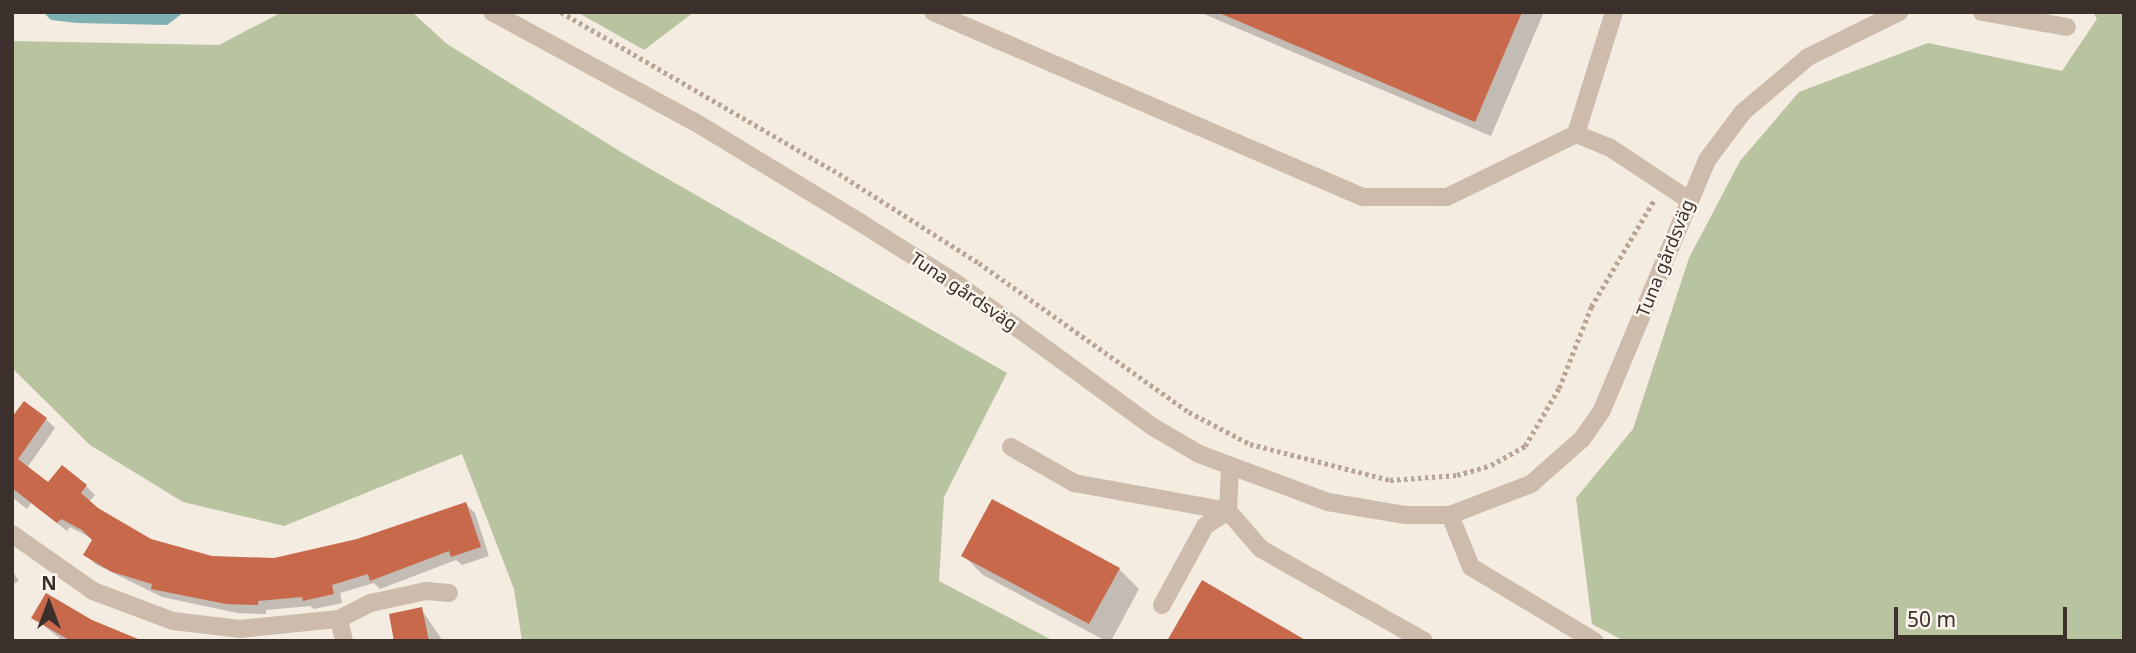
<!DOCTYPE html>
<html>
<head>
<meta charset="utf-8">
<style>
	body { margin:0 }
	#map { position:relative; width:2136px; height:653px; overflow:hidden; background:#f4ebe1; font-family:"Noto Sans",sans-serif }
	div>[style] { position:absolute }
	[style*='--x'] { left:calc(var(--x)*1px); top:calc(var(--y)*1px); width:calc(var(--w)*1px); rotate:calc(var(--a)*1deg) }
	.green>* { inset:0; background:#b8c4a0 }
	.water>* { inset:0; background:#7fb0b2 }
	.shadow>* { inset:0; background:#0003 }
	.building>* { inset:0; background:#c8694b }
	.path>* { height:4.5px; margin-top:-2.25px; transform-origin:0; background:repeating-linear-gradient(90deg,#b9a596 0 3.5px,transparent 0 7px) }
	.minor>* { height:18px; margin:-9px; padding:0 9px; transform-origin:9px; border-radius:9px; background:#cdbbac }
	span { translate:-50% -50%; white-space:nowrap; text-align:center; line-height:1.15; -webkit-text-stroke:5px #fbf5ee; paint-order:stroke }
	.street-label { font-size:18px; color:#3b302b }
	.frame { position:absolute; inset:0; border:14px solid #3b302b; pointer-events:none }
	.north { position:absolute; left:14px; top:569px; width:70px; height:70px; -webkit-text-stroke:5px #fbf5ee; paint-order:stroke; rotate:0deg; font-size:19px; font-weight:700; line-height:28px; text-align:center; color:#3b302b }
	.north::after { content:''; display:block; margin:auto; width:24px; height:32px; background:#3b302b; clip-path:polygon(50% 0,100% 100%,50% 72%,0 100%) }
	.scale { position:absolute; left:1894px; top:607px; width:173px; height:32px; box-sizing:border-box; border:4px solid #3b302b; border-top:0; padding-left:9px; font-size:21px; line-height:24px; white-space:nowrap; color:#3b302b; -webkit-text-stroke:5px #fbf5ee; paint-order:stroke }
</style>
</head>
<body>
<div id="map">
	<div class="green">
		<div style="clip-path:polygon(282px 12px,412px 12px,447px 44px,626px 155px,1007px 373px,944px 497px,939px 581px,1054px 641px,522px 641px,514px 589px,462px 454px,284px 526px,183px 502px,90px 445px,12px 368px,12px 41px,219px 45px)"></div>
		<div style="clip-path:polygon(577px 12px,694px 12px,644px 50px)"></div>
		<div style="clip-path:polygon(2093px 12px,2122px 12px,2124px 17px,2124px 641px,1624px 641px,1592px 624px,1576px 498px,1633px 429px,1689px 258px,1740px 161px,1799px 92px,1928px 43px,2062px 71px,2097px 19px)"></div>
	</div>
	<div class="water">
		<div style="clip-path:polygon(43px 12px,184px 12px,167px 25px,77px 23px,51px 20px)"></div>
	</div>
	<div class="shadow">
		<div style="clip-path:polygon(1199px 12px,1544px 12px,1491px 136px)"></div>
		<div style="clip-path:polygon(12px 418px,46px 419px,55px 428px,27px 468px,48px 485px,86px 486px,95px 495px,89px 502px,97px 509px,150px 541px,212px 558px,274px 560px,357px 540px,466px 504px,475px 513px,489px 556px,462px 565px,456px 560px,380px 589px,374px 583px,340px 593px,342px 603px,314px 609px,310px 606px,266px 610px,266px 614px,237px 613px,162px 597px,95px 564px,86px 555px,95px 540px,70px 527px,67px 531px,31px 503px,27px 509px,12px 497px)"></div>
		<div style="clip-path:polygon(963px 555px,1119px 569px,1139px 589px,1111px 641px,1106px 641px,983px 575px)"></div>
		<div style="clip-path:polygon(12px 570px,19px 581px,12px 585px)"></div>
		<div style="clip-path:polygon(421px 609px,443px 641px,390px 641px,396px 639px)"></div>
		<div style="clip-path:polygon(33px 617px,91px 621px,137px 641px,63px 641px)"></div>
	</div>
	<div class="building">
		<div style="clip-path:polygon(1217px 12px,1522px 12px,1475px 122px)"></div>
		<div style="clip-path:polygon(24px 401px,47px 418px,18px 459px,48px 482px,62px 465px,87px 485px,81px 493px,98px 508px,151px 539px,212px 556px,274px 558px,357px 539px,466px 502px,481px 547px,451px 557px,449px 551px,370px 581px,368px 574px,332px 585px,334px 594px,303px 601px,302px 597px,258px 601px,258px 605px,226px 604px,151px 589px,152px 584px,112px 572px,83px 555px,92px 540px,82px 530px,61px 519px,57px 523px,12px 488px,12px 417px)"></div>
		<div style="clip-path:polygon(992px 499px,1120px 568px,1089px 624px,961px 556px)"></div>
		<div style="clip-path:polygon(1202px 580px,1307px 641px,1167px 641px)"></div>
		<div style="clip-path:polygon(46px 593px,92px 620px,143px 641px,71px 641px,31px 618px)"></div>
		<div style="clip-path:polygon(422px 607px,429px 641px,394px 641px,389px 614px)"></div>
	</div>
	<div class="path">
		<div style="--x:561;--y:12;--w:315;--a:30.2"></div>
		<div style="--x:833;--y:170;--w:173;--a:32.5"></div>
		<div style="--x:979;--y:263;--w:257;--a:35.4"></div>
		<div style="--x:1189;--y:412;--w:69;--a:27.7"></div>
		<div style="--x:1250;--y:444;--w:145;--a:14.4"></div>
		<div style="--x:1390;--y:480;--w:67;--a:-4.3"></div>
		<div style="--x:1457;--y:475;--w:35;--a:-16"></div>
		<div style="--x:1491;--y:465;--w:39;--a:-29"></div>
		<div style="--x:1525;--y:446;--w:67;--a:-59.6"></div>
		<div style="--x:1559;--y:388;--w:87;--a:-68.4"></div>
		<div style="--x:1591;--y:307;--w:124;--a:-59.5"></div>
	</div>
	<div class="minor">
		<div style="--x:492;--y:12;--w:231;--a:28.5"></div>
		<div style="--x:695;--y:122;--w:194;--a:31.3"></div>
		<div style="--x:861;--y:223;--w:112;--a:32.3"></div>
		<div style="--x:956;--y:283;--w:244;--a:36.2"></div>
		<div style="--x:1153;--y:427;--w:53;--a:30.4"></div>
		<div style="--x:1199;--y:454;--w:138;--a:20.4"></div>
		<div style="--x:1328;--y:502;--w:79;--a:9.5"></div>
		<div style="--x:1406;--y:515;--w:44;--a:0"></div>
		<div style="--x:1450;--y:515;--w:87;--a:-20.9"></div>
		<div style="--x:1531;--y:484;--w:68;--a:-41.4"></div>
		<div style="--x:1582;--y:439;--w:35;--a:-55"></div>
		<div style="--x:1602;--y:410;--w:271;--a:-67.2"></div>
		<div style="--x:1707;--y:160;--w:60;--a:-53.1"></div>
		<div style="--x:1743;--y:112;--w:85;--a:-40.2"></div>
		<div style="--x:1808;--y:57;--w:102;--a:-26.3"></div>
		<div style="--x:933;--y:12;--w:468;--a:23.3"></div>
		<div style="--x:1363;--y:197;--w:84;--a:0"></div>
		<div style="--x:1447;--y:197;--w:144;--a:-26"></div>
		<div style="--x:1576;--y:134;--w:128;--a:-72.7"></div>
		<div style="--x:1982;--y:12;--w:86;--a:10"></div>
		<div style="--x:1576;--y:134;--w:35;--a:22"></div>
		<div style="--x:1609;--y:147;--w:96;--a:33.5"></div>
		<div style="--x:1011;--y:447;--w:73;--a:29.7"></div>
		<div style="--x:1074;--y:483;--w:157;--a:10.3"></div>
		<div style="--x:1228;--y:511;--w:50;--a:49"></div>
		<div style="--x:1261;--y:549;--w:187;--a:29.4"></div>
		<div style="--x:1450;--y:515;--w:56;--a:68"></div>
		<div style="--x:1471;--y:567;--w:144;--a:31"></div>
		<div style="--x:12;--y:534;--w:99;--a:35.1"></div>
		<div style="--x:93;--y:591;--w:85;--a:20.6"></div>
		<div style="--x:173;--y:621;--w:67;--a:6.8"></div>
		<div style="--x:240;--y:629;--w:100;--a:-5.8"></div>
		<div style="--x:339;--y:619;--w:36;--a:-27"></div>
		<div style="--x:371;--y:603;--w:56;--a:-12.3"></div>
		<div style="--x:426;--y:591;--w:23;--a:5"></div>
		<div style="--x:1162;--y:605;--w:90;--a:-61.4"></div>
		<div style="--x:1205;--y:526;--w:27;--a:-33"></div>
		<div style="--x:1228;--y:511;--w:43;--a:-87.3"></div>
		<div style="--x:339;--y:619;--w:23;--a:77"></div>
	</div>
	<div class="street-label">
		<span style="left:1665px;top:258px;rotate:-68deg">Tuna gårdsväg</span>
		<span style="left:964px;top:291px;rotate:34deg">Tuna gårdsväg</span>
	</div>
	<div class="frame"></div>
	<div class="north">N</div>
	<div class="scale">50 m</div>
</div>
</body>
</html>
